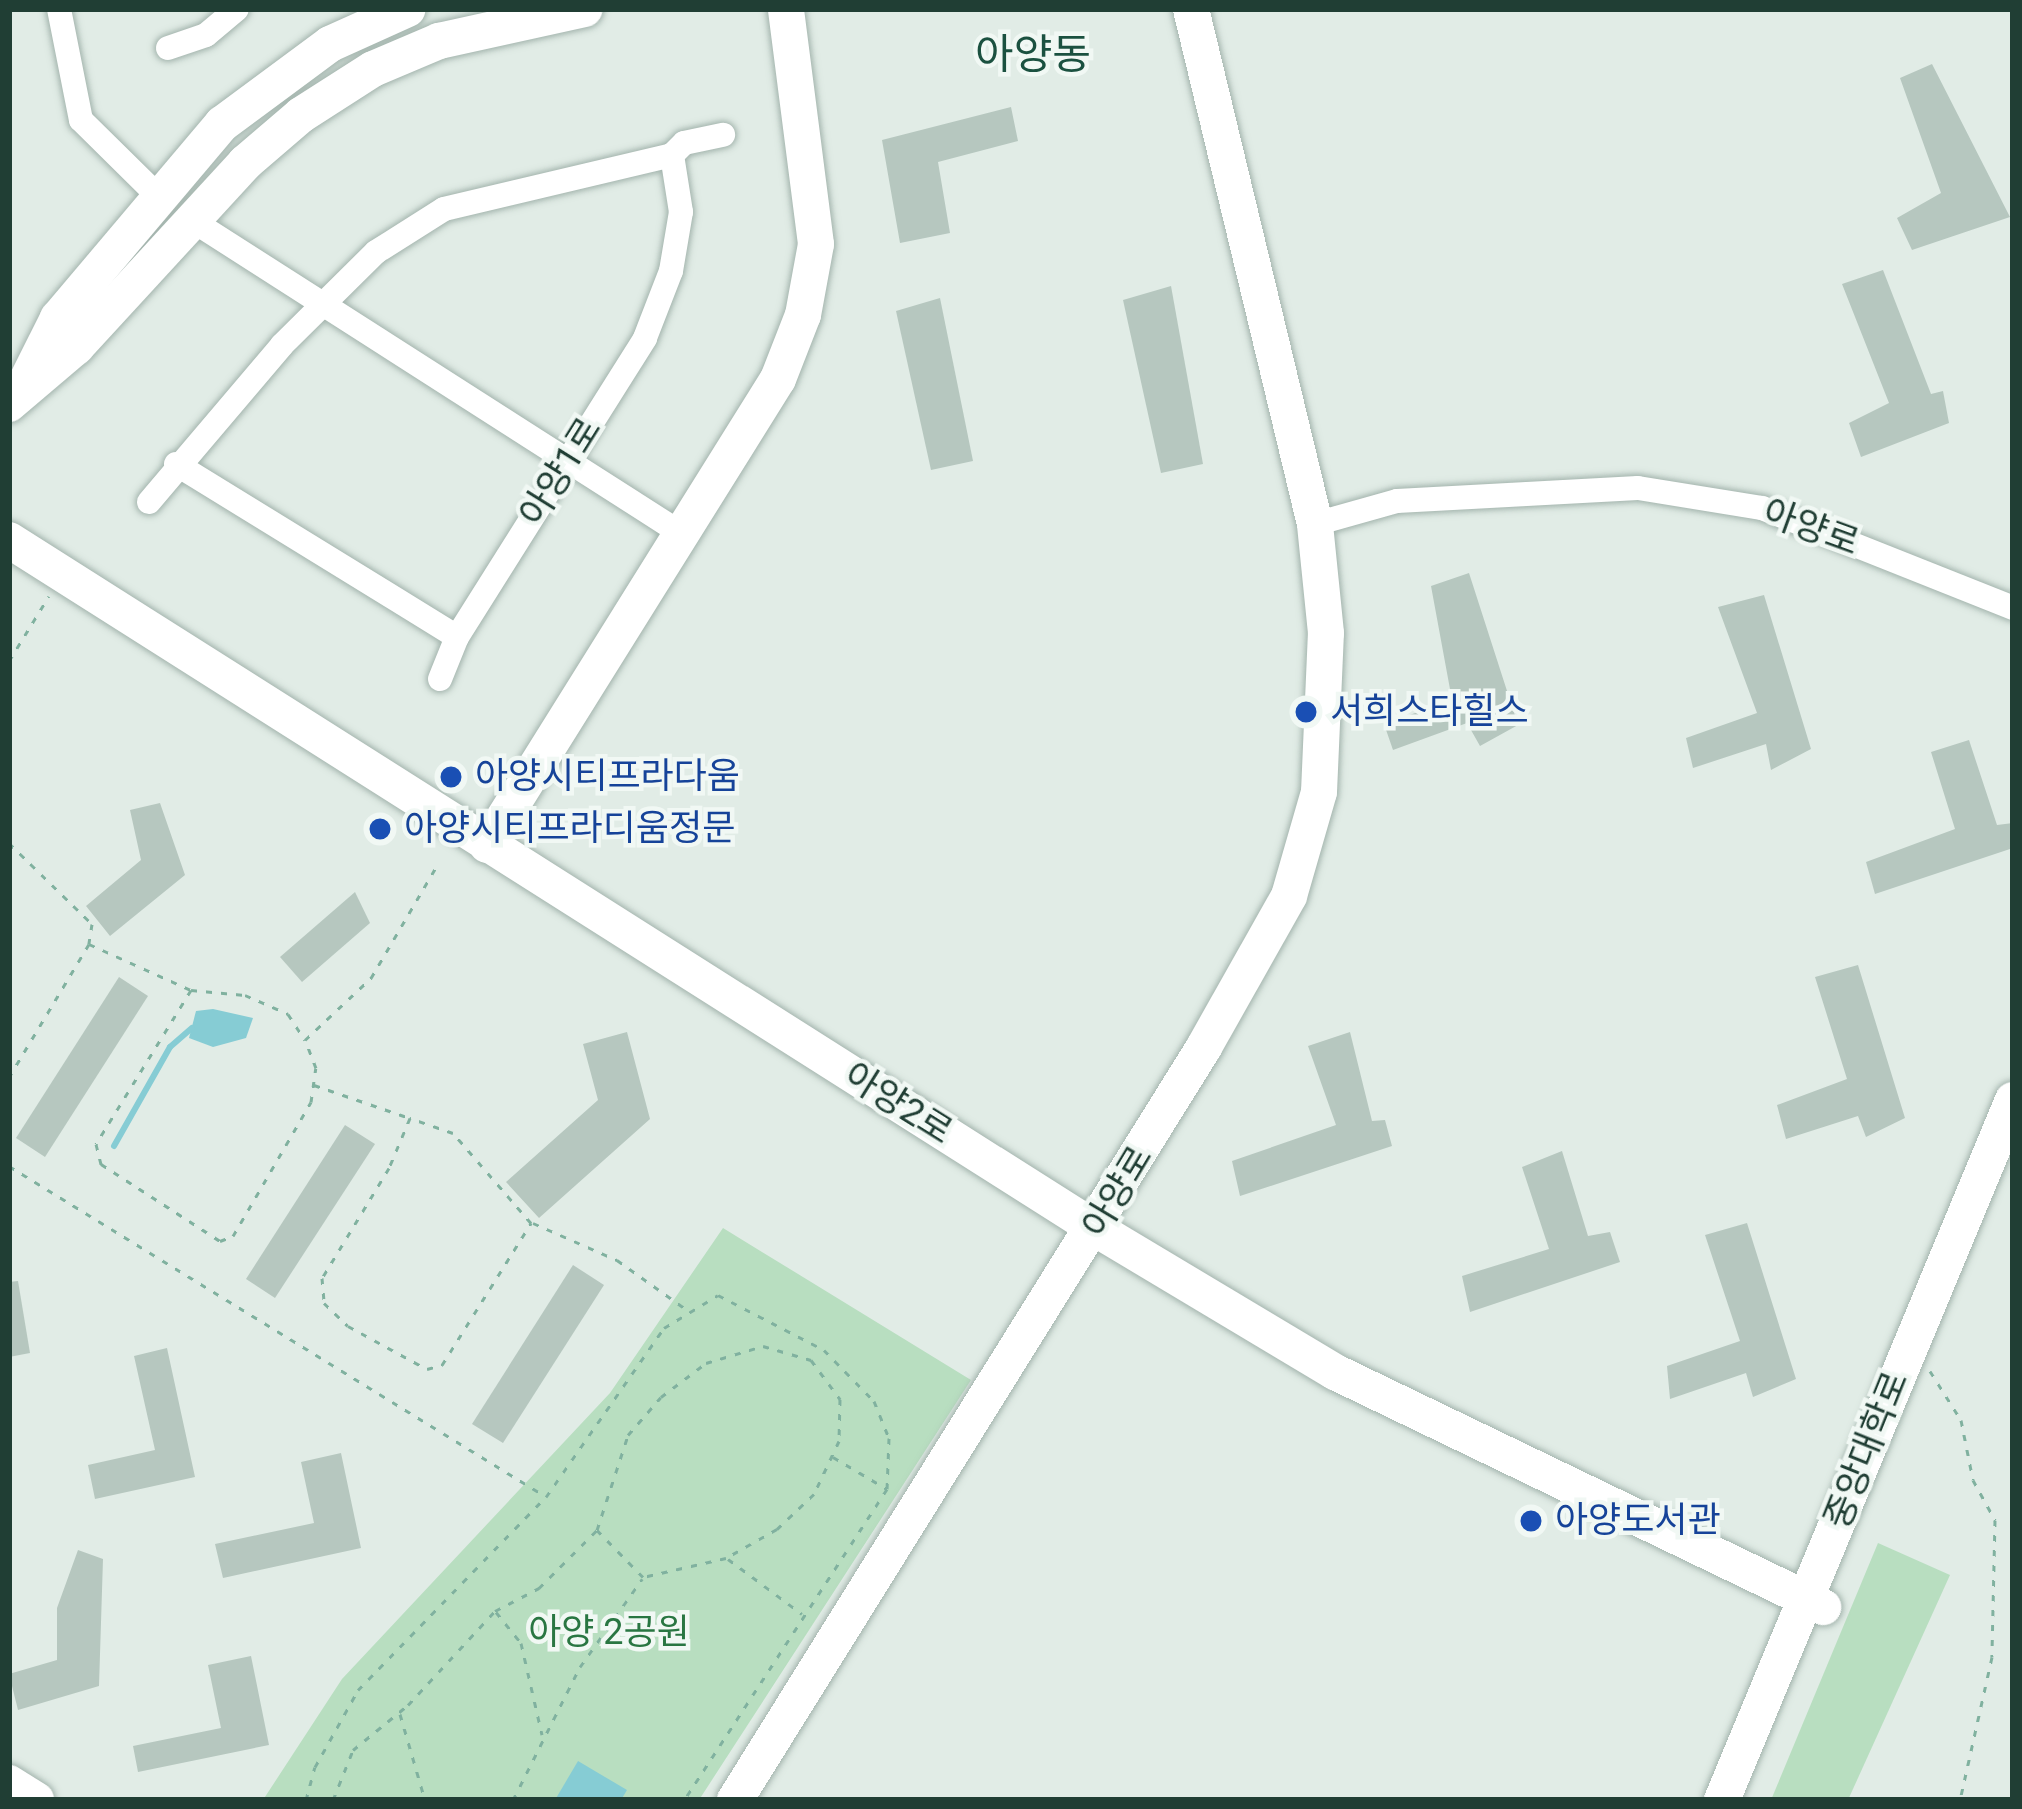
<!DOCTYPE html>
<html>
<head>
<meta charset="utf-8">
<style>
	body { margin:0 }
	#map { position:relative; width:2022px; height:1809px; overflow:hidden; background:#e1ece6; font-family:Roboto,"Noto Sans KR",sans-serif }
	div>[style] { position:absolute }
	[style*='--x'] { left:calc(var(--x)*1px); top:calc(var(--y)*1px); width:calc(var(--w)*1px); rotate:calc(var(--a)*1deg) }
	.green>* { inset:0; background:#b8dec0 }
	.water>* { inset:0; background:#86ccd4 }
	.stream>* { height:6px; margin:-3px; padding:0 3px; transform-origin:3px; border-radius:3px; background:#86ccd4 }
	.building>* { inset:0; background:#b6c7bf }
	.path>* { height:3px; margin-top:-1.5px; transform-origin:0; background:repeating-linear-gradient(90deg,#80b19f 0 6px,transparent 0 15px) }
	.roads { filter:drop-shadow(0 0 3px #a3b4ad) drop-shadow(0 0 3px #a3b4ad) }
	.street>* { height:24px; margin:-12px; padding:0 12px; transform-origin:12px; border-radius:12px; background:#fff }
	.secondary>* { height:36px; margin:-18px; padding:0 18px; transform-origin:18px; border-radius:18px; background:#fff }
	.dots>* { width:33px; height:33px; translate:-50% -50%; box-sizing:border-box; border:6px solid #f1f8f4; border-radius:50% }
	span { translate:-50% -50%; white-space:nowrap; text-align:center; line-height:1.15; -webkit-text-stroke:9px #f1f8f4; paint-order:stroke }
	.street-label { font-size:36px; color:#203e34 }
	.transit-label { font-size:36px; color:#164399 }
	.left { translate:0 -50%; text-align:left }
	.park-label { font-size:36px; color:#297642 }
	.quarter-label { font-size:42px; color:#1b5140 }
	.frame { position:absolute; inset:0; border:12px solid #203e34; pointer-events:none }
</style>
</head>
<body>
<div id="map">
	<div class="green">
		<div style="clip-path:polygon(723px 1228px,971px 1380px,699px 1800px,263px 1800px,342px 1679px,610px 1393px)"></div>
		<div style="clip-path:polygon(1878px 1543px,1950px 1575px,1848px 1800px,1771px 1800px)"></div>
	</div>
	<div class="water">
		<div style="clip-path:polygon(213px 1009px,253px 1018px,246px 1038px,213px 1047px,189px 1038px,196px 1011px)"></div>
		<div style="clip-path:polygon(578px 1761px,627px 1790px,621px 1800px,555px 1800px)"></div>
	</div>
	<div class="stream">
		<div style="--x:114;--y:1146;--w:114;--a:-60.5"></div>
		<div style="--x:170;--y:1047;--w:29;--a:-41"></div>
	</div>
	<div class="building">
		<div style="clip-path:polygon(1932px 64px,2010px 217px,1912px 250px,1897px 218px,1941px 193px,1900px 78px)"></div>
		<div style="clip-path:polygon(1011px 107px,1018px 141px,938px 162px,950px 233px,900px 243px,882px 140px)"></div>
		<div style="clip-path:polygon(1883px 270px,1931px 394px,1943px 391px,1949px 423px,1861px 457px,1849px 423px,1889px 403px,1842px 284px)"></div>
		<div style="clip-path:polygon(1171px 286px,1203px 464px,1161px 473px,1123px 300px)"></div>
		<div style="clip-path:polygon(940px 298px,973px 461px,931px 470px,896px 311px)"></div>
		<div style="clip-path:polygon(1469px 573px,1518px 725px,1480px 746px,1467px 723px,1393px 750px,1384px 724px,1452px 700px,1431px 586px)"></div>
		<div style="clip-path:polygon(1764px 595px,1811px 749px,1771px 770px,1766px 744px,1693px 768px,1686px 738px,1757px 713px,1718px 607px)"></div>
		<div style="clip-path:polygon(1969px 740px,1997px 825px,2013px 823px,2013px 848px,1875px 894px,1866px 862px,1955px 829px,1931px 752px)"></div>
		<div style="clip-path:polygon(160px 803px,185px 875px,110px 936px,86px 906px,141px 860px,130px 810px)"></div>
		<div style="clip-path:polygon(355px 892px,370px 923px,302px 982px,280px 957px)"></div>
		<div style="clip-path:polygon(1858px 965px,1905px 1118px,1866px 1137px,1858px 1116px,1786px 1139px,1777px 1105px,1847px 1079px,1815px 977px)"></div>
		<div style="clip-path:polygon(119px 977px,148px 996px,45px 1157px,16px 1138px)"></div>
		<div style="clip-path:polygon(627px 1032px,650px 1119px,539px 1218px,506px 1182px,598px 1100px,583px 1044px)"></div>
		<div style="clip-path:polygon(1350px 1032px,1372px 1121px,1385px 1120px,1392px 1146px,1240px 1196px,1232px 1161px,1336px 1125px,1308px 1046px)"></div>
		<div style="clip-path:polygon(345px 1125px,375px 1144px,275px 1298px,246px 1279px)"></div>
		<div style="clip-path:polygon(1562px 1151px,1588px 1236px,1610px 1232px,1620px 1262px,1470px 1312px,1462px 1276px,1549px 1249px,1522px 1167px)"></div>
		<div style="clip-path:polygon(1747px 1223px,1796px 1379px,1753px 1397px,1746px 1373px,1670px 1399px,1667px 1366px,1740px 1341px,1705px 1235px)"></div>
		<div style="clip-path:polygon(573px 1265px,604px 1285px,503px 1443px,472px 1424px)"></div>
		<div style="clip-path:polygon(18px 1281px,30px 1353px,9px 1357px,9px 1282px)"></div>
		<div style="clip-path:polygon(167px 1348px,195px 1477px,95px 1499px,88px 1465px,155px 1450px,134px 1356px)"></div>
		<div style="clip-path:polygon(341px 1453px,361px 1548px,223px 1578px,215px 1544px,314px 1523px,301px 1462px)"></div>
		<div style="clip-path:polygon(78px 1550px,103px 1559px,99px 1686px,18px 1710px,9px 1674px,57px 1660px,57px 1608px)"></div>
		<div style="clip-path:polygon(251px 1656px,269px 1745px,138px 1772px,133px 1746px,221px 1728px,208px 1665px)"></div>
	</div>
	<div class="path">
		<div style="--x:9;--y:661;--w:76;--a:-58.4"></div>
		<div style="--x:9;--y:843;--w:116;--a:44.3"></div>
		<div style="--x:92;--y:924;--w:20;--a:99"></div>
		<div style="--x:89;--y:944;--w:155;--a:121"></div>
		<div style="--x:89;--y:944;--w:112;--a:24.3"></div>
		<div style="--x:191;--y:990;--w:54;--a:5.3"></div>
		<div style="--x:245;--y:995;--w:47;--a:23.8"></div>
		<div style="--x:288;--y:1014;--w:31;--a:57"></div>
		<div style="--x:305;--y:1040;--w:91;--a:-43.2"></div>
		<div style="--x:371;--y:978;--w:134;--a:-59.6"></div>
		<div style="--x:191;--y:990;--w:181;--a:121.7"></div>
		<div style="--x:96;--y:1144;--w:21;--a:76"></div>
		<div style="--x:101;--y:1164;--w:142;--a:32.9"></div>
		<div style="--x:220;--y:1241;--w:14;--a:-21"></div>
		<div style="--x:233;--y:1236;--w:155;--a:-59.8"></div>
		<div style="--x:311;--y:1102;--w:34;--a:-82"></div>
		<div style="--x:316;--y:1068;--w:30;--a:-111"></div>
		<div style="--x:314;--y:1085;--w:102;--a:19"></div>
		<div style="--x:410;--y:1118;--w:54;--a:112.8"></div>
		<div style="--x:389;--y:1168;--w:129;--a:121.3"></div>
		<div style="--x:322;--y:1278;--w:25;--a:85"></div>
		<div style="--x:324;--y:1303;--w:33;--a:44"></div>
		<div style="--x:348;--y:1326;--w:90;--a:28.6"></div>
		<div style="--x:427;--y:1369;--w:16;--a:-15"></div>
		<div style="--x:442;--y:1365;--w:168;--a:-57.9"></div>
		<div style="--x:531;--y:1223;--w:119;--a:-130.9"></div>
		<div style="--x:453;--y:1133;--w:46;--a:-160.8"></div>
		<div style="--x:9;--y:1166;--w:629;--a:31.62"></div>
		<div style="--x:533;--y:1223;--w:92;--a:23.8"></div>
		<div style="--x:617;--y:1260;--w:90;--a:35.5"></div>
		<div style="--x:1930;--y:1371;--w:58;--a:57.7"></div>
		<div style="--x:1961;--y:1420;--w:61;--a:78.7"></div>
		<div style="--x:1973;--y:1480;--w:46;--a:61.2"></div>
		<div style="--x:1995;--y:1520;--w:137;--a:91.3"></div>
		<div style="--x:1992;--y:1657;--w:147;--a:102.6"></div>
		<div style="--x:833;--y:1457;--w:63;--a:30.7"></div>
		<div style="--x:728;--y:1559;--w:92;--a:36.6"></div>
		<div style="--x:496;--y:1612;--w:40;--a:51"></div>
		<div style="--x:521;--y:1643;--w:94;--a:77.1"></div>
		<div style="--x:400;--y:1714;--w:90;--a:73.8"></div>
		<div style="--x:306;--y:1800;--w:34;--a:-75"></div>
		<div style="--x:315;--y:1767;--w:88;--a:-60.8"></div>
		<div style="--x:358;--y:1690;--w:269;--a:-45.8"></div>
		<div style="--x:546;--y:1497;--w:206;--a:-55.1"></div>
		<div style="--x:664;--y:1328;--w:63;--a:-31.4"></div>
		<div style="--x:718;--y:1295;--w:119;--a:27.4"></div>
		<div style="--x:824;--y:1350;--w:71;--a:45.6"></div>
		<div style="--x:874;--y:1401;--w:40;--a:68"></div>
		<div style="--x:889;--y:1438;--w:51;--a:92.2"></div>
		<div style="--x:887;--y:1489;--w:371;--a:123.1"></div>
		<div style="--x:333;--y:1800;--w:54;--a:-68.2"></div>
		<div style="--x:353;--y:1750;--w:71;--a:-39.3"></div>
		<div style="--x:408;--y:1705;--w:128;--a:-47.2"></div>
		<div style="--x:495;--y:1611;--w:50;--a:-27.6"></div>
		<div style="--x:539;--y:1588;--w:82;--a:-45"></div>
		<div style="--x:597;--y:1530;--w:100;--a:-71.9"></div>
		<div style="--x:628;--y:1435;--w:50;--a:-49"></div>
		<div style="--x:661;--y:1397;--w:56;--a:-37.1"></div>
		<div style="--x:706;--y:1363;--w:59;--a:-16.6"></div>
		<div style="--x:763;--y:1346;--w:50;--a:16.3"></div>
		<div style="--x:811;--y:1360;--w:49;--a:53.4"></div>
		<div style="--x:840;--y:1399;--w:42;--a:91.4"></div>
		<div style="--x:839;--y:1441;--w:59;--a:115.3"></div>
		<div style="--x:814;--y:1494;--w:51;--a:136.6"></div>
		<div style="--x:777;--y:1529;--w:59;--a:150.4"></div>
		<div style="--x:726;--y:1558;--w:85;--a:167.1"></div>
		<div style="--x:643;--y:1577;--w:66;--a:-134.4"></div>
		<div style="--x:513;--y:1800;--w:149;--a:-63.3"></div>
		<div style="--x:580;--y:1667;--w:108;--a:-54.8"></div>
	</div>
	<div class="roads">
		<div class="street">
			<div style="--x:59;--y:9;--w:113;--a:78.8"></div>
			<div style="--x:81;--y:120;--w:107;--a:44.6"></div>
			<div style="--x:168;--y:48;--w:40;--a:-18.9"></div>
			<div style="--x:206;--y:35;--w:40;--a:-40"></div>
			<div style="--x:672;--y:155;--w:17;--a:-45"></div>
			<div style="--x:684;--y:143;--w:40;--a:-12"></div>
			<div style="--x:193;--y:221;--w:581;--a:32.62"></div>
			<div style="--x:176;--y:464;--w:330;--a:31.6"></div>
			<div style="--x:457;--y:637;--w:353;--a:-57.8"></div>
			<div style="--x:645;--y:338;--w:72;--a:-68.8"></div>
			<div style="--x:671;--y:271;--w:60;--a:-80.4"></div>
			<div style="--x:681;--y:212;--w:58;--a:-99"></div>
			<div style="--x:149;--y:502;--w:206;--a:-49.7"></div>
			<div style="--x:282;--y:345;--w:132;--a:-44.7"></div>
			<div style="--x:376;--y:252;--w:80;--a:-32.3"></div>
			<div style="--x:444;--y:209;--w:234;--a:-13.3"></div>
			<div style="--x:1315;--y:524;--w:85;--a:-15.7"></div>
			<div style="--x:1397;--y:501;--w:241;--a:-3.1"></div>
			<div style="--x:1638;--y:488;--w:126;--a:9.2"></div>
			<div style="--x:1762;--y:508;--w:270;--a:21.7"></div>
			<div style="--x:440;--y:679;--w:45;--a:-68"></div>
		</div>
		<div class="secondary">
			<div style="--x:28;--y:378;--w:67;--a:-63.4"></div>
			<div style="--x:58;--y:318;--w:254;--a:-49.8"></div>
			<div style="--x:222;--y:124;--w:134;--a:-36.5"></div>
			<div style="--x:330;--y:44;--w:85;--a:-24.2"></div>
			<div style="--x:9;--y:404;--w:88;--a:-40.4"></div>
			<div style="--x:76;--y:347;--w:250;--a:-47.4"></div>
			<div style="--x:245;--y:163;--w:74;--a:-40.6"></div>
			<div style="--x:301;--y:115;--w:85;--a:-32.6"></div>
			<div style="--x:373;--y:69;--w:72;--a:-23"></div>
			<div style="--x:439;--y:41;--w:149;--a:-12.4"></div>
			<div style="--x:9;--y:540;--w:1287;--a:32.37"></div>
			<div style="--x:1096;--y:1229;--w:279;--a:30.9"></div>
			<div style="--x:1335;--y:1372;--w:542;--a:25.71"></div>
			<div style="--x:487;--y:845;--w:549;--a:-58.02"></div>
			<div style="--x:778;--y:379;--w:69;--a:-68.7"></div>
			<div style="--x:803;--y:315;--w:72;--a:-79.6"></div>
			<div style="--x:816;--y:244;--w:237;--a:-97.3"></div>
			<div style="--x:9;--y:1783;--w:32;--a:32"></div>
			<div style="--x:735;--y:1800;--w:887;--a:-58.08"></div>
			<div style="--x:1204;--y:1047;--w:173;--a:-60.6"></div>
			<div style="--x:1289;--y:896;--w:108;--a:-73.9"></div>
			<div style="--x:1319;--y:792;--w:159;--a:-87.5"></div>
			<div style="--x:1326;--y:633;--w:110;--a:-95.8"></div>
			<div style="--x:1315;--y:524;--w:530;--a:-103.54"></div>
			<div style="--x:1722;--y:1800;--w:758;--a:-67.43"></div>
		</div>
	</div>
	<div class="dots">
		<div style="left:1306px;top:712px;background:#1a4fb4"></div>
		<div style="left:451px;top:777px;background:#1a4fb4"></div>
		<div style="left:380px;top:829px;background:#1a4fb4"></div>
		<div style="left:1531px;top:1521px;background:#1a4fb4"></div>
	</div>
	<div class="street-label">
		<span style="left:561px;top:472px;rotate:-58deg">아양1로</span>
		<span style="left:1811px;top:528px;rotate:20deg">아양로</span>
		<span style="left:898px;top:1104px;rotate:32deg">아양2로</span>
		<span style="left:1118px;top:1192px;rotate:-59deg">아양로</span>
		<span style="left:1867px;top:1450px;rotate:-68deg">중앙대학로</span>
	</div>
	<div class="transit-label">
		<span class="left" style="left:1330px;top:712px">서희스타힐스</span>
		<span class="left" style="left:475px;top:777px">아양시티프라다움</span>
		<span class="left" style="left:404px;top:829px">아양시티프라디움정문</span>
		<span class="left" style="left:1555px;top:1521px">아양도서관</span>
	</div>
	<div class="park-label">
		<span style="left:609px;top:1633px">아양 2공원</span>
	</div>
	<div class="quarter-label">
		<span style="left:1033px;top:55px">아양동</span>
	</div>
	<div class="frame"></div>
</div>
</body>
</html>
